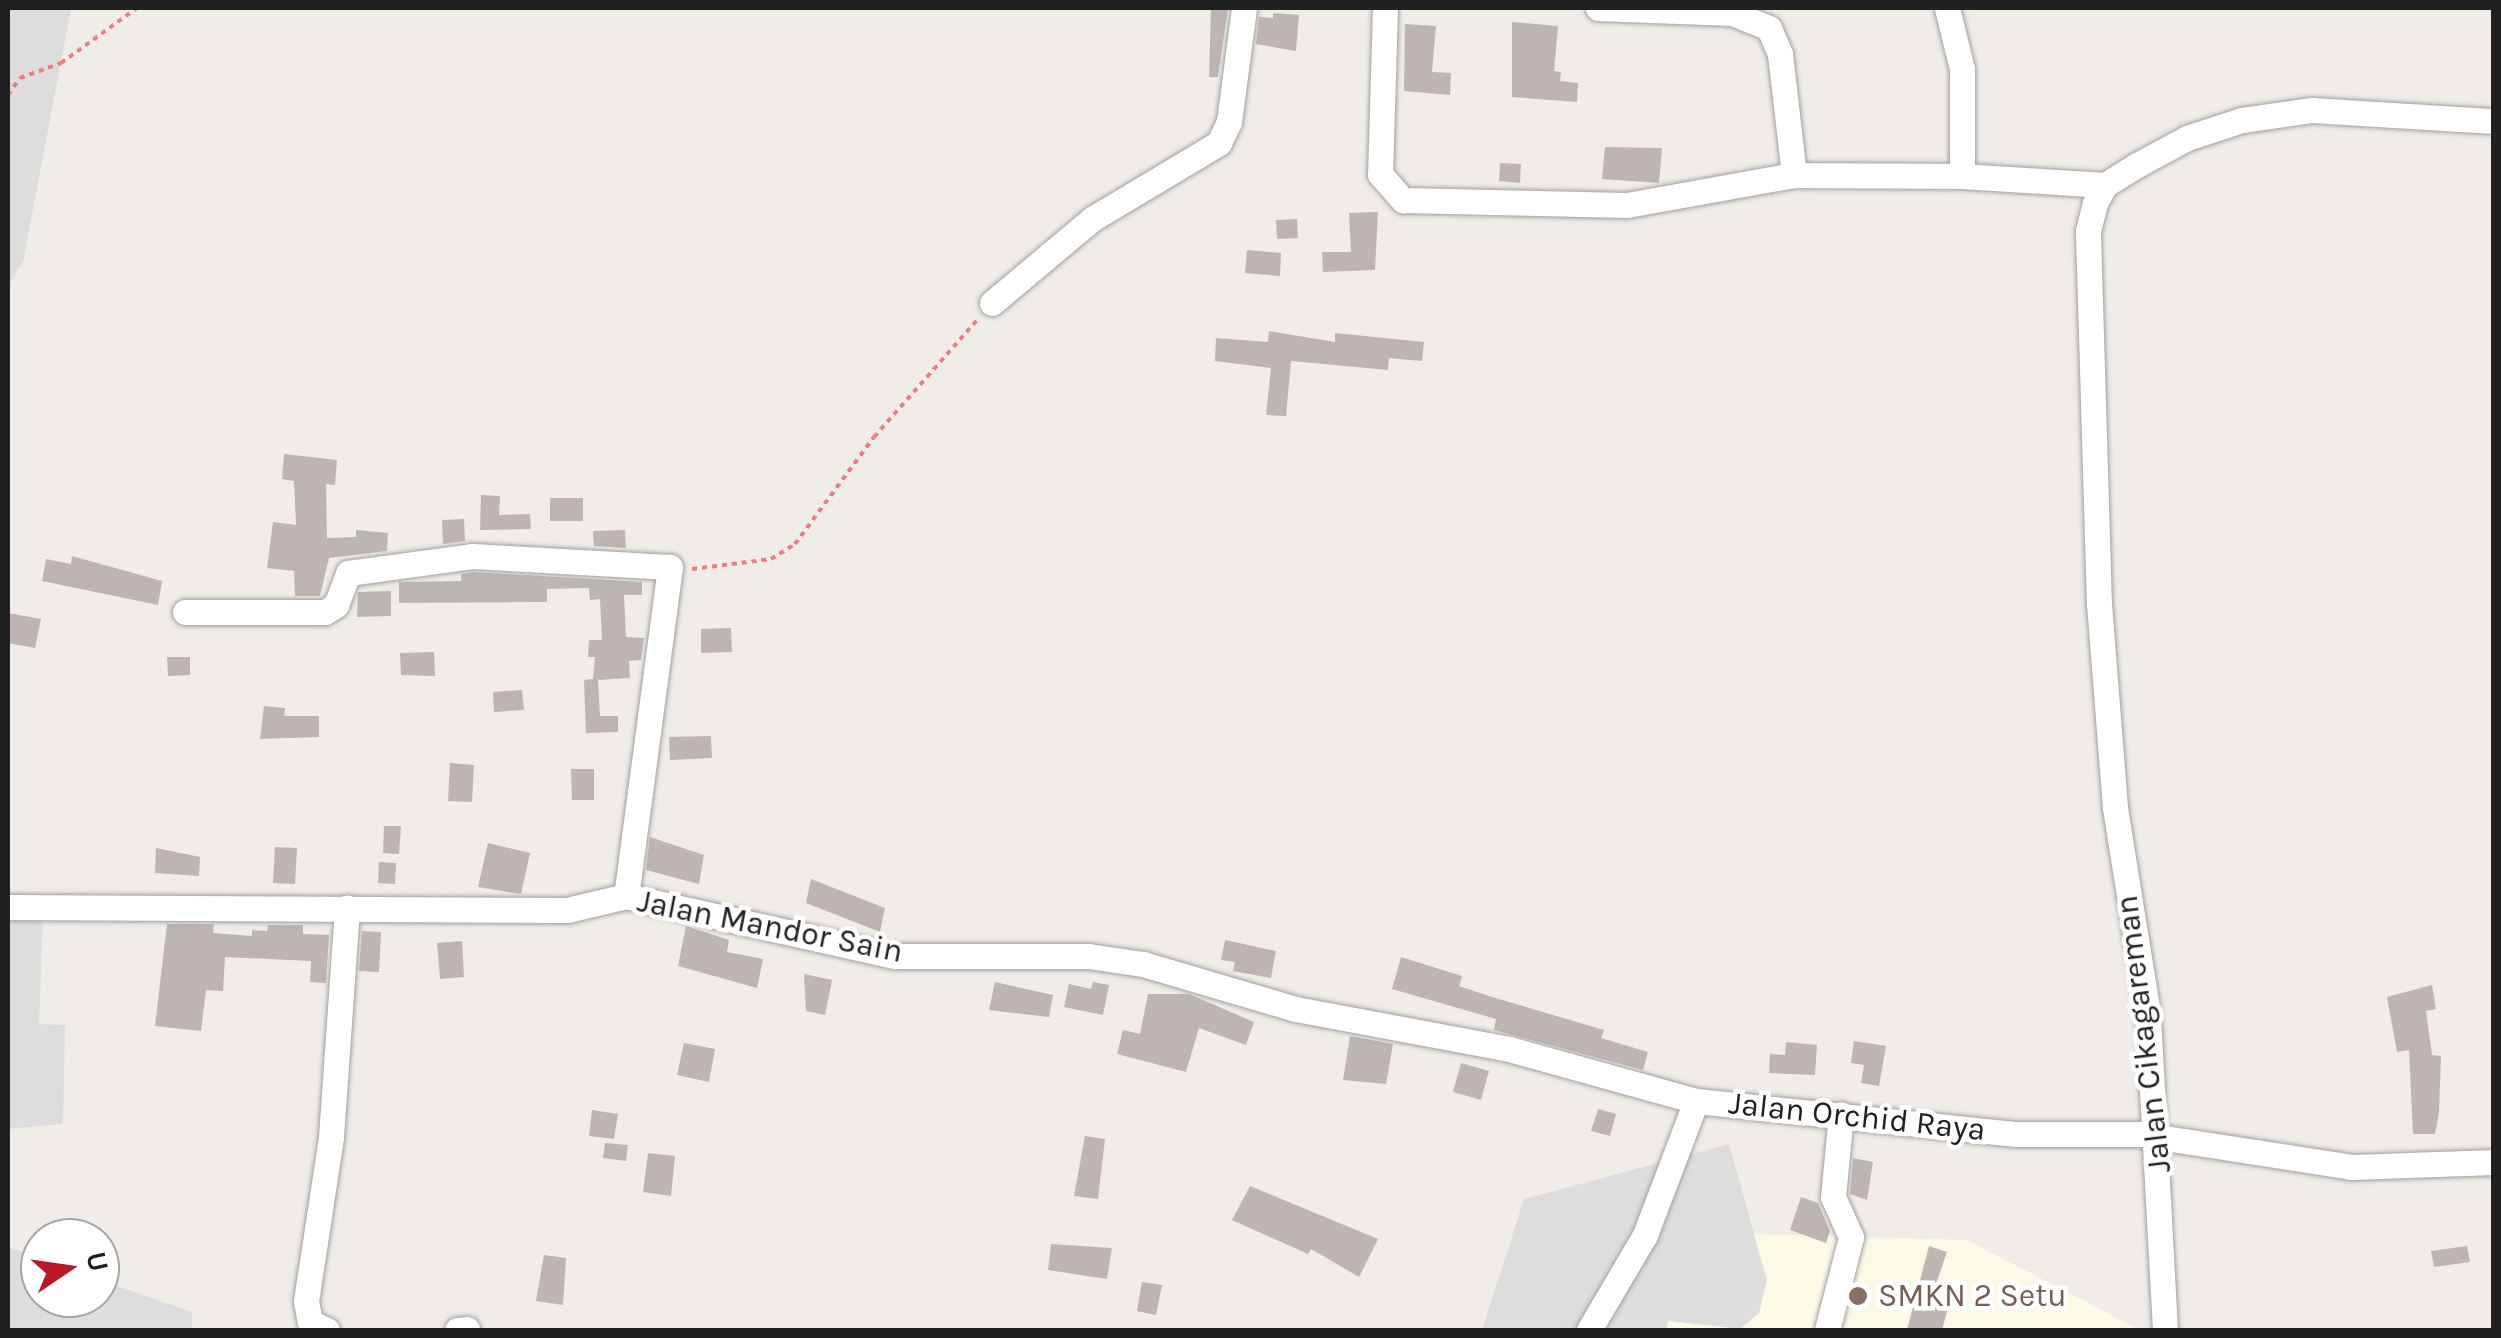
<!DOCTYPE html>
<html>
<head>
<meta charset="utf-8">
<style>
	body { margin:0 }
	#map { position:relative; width:2501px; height:1338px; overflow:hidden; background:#f0ece8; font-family:Karla,sans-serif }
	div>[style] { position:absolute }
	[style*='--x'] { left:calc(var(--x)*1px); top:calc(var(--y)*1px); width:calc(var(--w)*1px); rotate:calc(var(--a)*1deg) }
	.residential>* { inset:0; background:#dedddd }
	.education>* { inset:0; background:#fcf9e5 }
	.building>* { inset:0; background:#bdb5b1 }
	.path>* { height:4px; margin-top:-2px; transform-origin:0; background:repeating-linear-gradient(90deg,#eb7e7e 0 5px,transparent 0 10px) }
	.roads { filter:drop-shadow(0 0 2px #a1a1a1) drop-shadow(0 0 2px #a1a1a1) }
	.minor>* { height:25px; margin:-12.5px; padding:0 12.5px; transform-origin:12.5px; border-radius:12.5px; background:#fff }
	.dots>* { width:28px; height:28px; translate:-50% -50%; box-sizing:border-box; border:5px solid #fff; border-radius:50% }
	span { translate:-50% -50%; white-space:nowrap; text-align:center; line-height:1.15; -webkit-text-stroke:9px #fff; paint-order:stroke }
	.street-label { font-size:32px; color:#202020 }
	.education-label { font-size:32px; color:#785e54 }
	.left { translate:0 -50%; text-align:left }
	.frame { position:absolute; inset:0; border:10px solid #202020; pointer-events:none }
	.north { position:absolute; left:20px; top:1218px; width:100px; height:100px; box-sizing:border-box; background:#fff; border:2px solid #a6a6a6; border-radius:50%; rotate:77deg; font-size:28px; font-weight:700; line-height:40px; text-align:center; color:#202020 }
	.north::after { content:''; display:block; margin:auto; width:35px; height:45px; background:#ba1727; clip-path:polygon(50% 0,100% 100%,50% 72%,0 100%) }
</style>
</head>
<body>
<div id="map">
	<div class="residential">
		<div style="clip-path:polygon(8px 8px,71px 9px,23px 262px,8px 286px)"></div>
		<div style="clip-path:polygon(8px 910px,43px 915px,39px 1024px,65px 1025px,63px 1124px,8px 1129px)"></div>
		<div style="clip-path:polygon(1729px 1144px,1767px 1280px,1760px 1313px,1741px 1329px,1668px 1321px,1666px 1330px,1482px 1330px,1524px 1199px)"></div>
		<div style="clip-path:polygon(8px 1247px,40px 1258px,40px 1298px,100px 1298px,100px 1280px,192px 1312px,192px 1330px,8px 1330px)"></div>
	</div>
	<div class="education">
		<div style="clip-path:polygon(1754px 1234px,1967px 1240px,2140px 1330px,1666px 1330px,1668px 1321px,1740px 1329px,1759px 1313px,1767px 1280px)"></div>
	</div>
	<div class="building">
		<div style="clip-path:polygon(1211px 8px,1228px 8px,1218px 77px,1209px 77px)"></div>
		<div style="clip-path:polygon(1273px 13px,1299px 15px,1296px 51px,1256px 44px,1259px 17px,1273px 18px)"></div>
		<div style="clip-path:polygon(1512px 22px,1558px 26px,1554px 71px,1561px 72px,1560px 81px,1578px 83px,1577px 102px,1512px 97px)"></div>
		<div style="clip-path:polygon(1405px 24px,1436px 26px,1432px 72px,1451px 73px,1450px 95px,1404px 91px)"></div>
		<div style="clip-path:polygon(1605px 147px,1662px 148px,1659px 183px,1602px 179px)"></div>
		<div style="clip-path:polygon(1500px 163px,1521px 164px,1520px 183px,1499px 181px)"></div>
		<div style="clip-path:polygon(1378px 212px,1375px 270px,1323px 272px,1322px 252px,1351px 252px,1349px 213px)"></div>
		<div style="clip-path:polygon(1297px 219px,1298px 238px,1277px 239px,1276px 220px)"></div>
		<div style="clip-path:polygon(1247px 250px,1281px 253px,1280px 276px,1245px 273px)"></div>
		<div style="clip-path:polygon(1269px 331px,1335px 342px,1335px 333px,1424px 342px,1422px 361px,1389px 358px,1388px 370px,1291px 361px,1286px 416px,1266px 415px,1271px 368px,1215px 361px,1216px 338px,1268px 342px)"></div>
		<div style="clip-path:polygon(284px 454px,337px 460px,335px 485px,326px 484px,327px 538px,356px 537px,356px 530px,388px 533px,387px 551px,329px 558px,320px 596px,295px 596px,294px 571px,267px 568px,273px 522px,296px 525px,294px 481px,282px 479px)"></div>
		<div style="clip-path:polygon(481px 495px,500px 496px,499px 515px,530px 514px,531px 529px,480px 530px)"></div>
		<div style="clip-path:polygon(550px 498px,583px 498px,583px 521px,550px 521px)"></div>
		<div style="clip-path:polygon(464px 519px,465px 541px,443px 544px,442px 520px)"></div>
		<div style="clip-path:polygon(625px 530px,626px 548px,594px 546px,593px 531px)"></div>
		<div style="clip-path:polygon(72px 556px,162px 581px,158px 605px,42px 581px,46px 559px,71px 564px)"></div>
		<div style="clip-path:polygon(473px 572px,642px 582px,642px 595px,624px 595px,626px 637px,644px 638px,641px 660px,629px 661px,630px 678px,598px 680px,600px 716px,618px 716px,618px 732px,586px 733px,584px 680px,593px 679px,595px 657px,588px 657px,589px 640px,602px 640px,600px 599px,590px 600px,589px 588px,547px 589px,547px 602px,399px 603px,399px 582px,461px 581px,461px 574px)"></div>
		<div style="clip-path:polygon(391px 591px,391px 616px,357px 617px,358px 592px)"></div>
		<div style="clip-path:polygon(8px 613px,41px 619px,35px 648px,8px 643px)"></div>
		<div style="clip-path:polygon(731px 628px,732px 652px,701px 653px,701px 629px)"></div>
		<div style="clip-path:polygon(434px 652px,435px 676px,401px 675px,400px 653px)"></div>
		<div style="clip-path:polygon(167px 657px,190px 657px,190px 675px,168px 676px)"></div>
		<div style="clip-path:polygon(522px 690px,524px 710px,494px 712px,493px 692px)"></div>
		<div style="clip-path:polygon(264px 706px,285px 708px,284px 716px,319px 716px,319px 737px,260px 739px)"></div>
		<div style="clip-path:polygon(711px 736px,712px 758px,670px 760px,669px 737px)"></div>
		<div style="clip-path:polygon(450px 763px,474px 765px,472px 802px,448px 801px)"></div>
		<div style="clip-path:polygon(571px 769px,594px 769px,594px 800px,572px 800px)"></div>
		<div style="clip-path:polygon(384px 826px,401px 826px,399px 854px,383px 853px)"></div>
		<div style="clip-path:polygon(650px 837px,704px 855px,699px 884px,646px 870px)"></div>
		<div style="clip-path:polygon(488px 843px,530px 853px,521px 894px,478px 887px)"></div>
		<div style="clip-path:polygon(275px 847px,297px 848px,295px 884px,273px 883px)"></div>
		<div style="clip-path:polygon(156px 848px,200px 857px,199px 876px,155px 873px)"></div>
		<div style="clip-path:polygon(379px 862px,396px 863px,395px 884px,378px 883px)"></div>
		<div style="clip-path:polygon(811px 879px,885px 908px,880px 932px,806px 903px)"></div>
		<div style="clip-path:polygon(167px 924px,214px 924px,213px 933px,252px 936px,252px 930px,267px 931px,268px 925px,303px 925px,303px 934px,329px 935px,326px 983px,310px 982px,311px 961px,225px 957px,223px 991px,206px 990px,201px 1031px,155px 1026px)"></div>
		<div style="clip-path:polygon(686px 926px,729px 940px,727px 952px,763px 959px,757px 988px,678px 966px)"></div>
		<div style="clip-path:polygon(362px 931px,381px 932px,379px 972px,359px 971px)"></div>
		<div style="clip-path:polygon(1225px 940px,1276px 951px,1271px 978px,1233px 971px,1235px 962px,1221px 960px)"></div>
		<div style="clip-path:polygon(462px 941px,464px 977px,440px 979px,437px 943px)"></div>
		<div style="clip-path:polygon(1401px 957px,1462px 976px,1459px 986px,1492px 997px,1604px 1030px,1601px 1038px,1648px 1052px,1643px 1070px,1494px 1030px,1496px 1019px,1392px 989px)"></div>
		<div style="clip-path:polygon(804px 974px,832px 980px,825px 1015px,806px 1011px)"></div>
		<div style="clip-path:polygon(995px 982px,1053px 995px,1049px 1017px,989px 1010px)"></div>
		<div style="clip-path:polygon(1093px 982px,1109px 985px,1103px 1015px,1064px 1007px,1069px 984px,1091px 989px)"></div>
		<div style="clip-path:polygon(2432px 985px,2436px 1009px,2426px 1011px,2432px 1055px,2441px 1056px,2439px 1112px,2435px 1134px,2413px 1134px,2409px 1050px,2397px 1052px,2387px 997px)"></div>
		<div style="clip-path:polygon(1148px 994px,1189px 994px,1254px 1022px,1246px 1045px,1199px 1028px,1186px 1072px,1117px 1054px,1123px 1030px,1140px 1034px)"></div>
		<div style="clip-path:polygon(1350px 1036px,1393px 1044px,1386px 1084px,1343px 1080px)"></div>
		<div style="clip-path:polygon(1854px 1041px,1886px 1046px,1879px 1086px,1861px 1083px,1864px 1065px,1851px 1063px)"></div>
		<div style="clip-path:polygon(1786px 1042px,1817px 1045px,1815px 1075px,1769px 1073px,1770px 1054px,1785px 1055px)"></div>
		<div style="clip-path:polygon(684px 1043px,715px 1049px,709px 1082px,677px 1075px)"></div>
		<div style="clip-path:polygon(1461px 1063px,1489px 1071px,1481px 1100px,1453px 1092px)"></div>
		<div style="clip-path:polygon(1598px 1109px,1616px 1114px,1610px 1136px,1591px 1131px)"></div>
		<div style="clip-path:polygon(592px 1110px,618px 1114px,614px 1139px,589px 1136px)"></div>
		<div style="clip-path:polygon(1085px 1136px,1105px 1139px,1098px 1199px,1074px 1196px)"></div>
		<div style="clip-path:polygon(605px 1143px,628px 1145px,626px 1161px,603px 1158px)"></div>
		<div style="clip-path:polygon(648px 1153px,675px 1156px,671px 1196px,643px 1192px)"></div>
		<div style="clip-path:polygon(1853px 1158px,1873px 1162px,1867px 1200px,1850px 1194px)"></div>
		<div style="clip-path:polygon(1250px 1186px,1378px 1239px,1359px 1277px,1311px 1249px,1308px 1254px,1232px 1220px)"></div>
		<div style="clip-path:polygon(1801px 1197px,1818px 1203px,1830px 1231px,1826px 1243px,1790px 1230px)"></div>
		<div style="clip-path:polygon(1051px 1244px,1112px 1248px,1107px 1279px,1048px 1270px)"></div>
		<div style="clip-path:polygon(1929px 1246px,1947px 1252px,1931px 1299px,1949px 1304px,1942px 1330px,1907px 1330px)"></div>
		<div style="clip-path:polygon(2467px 1246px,2470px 1262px,2434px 1267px,2431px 1251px)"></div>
		<div style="clip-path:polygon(544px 1255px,566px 1258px,563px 1305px,536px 1301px)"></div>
		<div style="clip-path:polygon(1142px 1282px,1162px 1285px,1156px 1315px,1137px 1311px)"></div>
	</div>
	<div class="path">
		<div style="--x:8;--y:95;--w:21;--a:-55"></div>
		<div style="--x:20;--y:78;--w:44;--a:-20.1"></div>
		<div style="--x:61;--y:63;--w:94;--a:-35.9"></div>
		<div style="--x:692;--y:569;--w:80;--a:-7.2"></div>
		<div style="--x:771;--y:559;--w:28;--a:-32"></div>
		<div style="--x:795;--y:544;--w:133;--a:-53.6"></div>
		<div style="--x:874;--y:437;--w:159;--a:-48.6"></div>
	</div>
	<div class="roads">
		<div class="minor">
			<div style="--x:1385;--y:8;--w:166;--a:91.7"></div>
			<div style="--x:1380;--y:174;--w:35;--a:49"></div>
			<div style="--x:1403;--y:200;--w:224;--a:1.3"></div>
			<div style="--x:1627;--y:205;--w:170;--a:-10.2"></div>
			<div style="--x:1598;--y:8;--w:134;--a:2.1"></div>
			<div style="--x:1732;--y:13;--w:40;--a:22"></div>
			<div style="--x:1769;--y:28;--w:28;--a:67"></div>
			<div style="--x:1780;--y:54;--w:122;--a:83.4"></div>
			<div style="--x:1794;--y:175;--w:168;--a:0.3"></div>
			<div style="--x:1947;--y:8;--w:63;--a:76.2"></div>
			<div style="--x:1962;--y:69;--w:107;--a:90"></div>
			<div style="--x:1962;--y:176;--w:143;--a:3.6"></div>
			<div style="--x:992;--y:303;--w:131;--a:-40"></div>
			<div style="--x:1092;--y:219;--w:148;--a:-30.9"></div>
			<div style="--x:1219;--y:143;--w:23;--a:-65"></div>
			<div style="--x:1229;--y:122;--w:115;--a:-82.5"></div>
			<div style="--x:185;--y:612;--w:140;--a:0"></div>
			<div style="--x:325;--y:612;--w:13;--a:-32"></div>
			<div style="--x:336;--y:605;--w:34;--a:-69"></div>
			<div style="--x:348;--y:573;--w:125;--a:-7.8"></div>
			<div style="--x:472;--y:556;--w:198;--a:3.2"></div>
			<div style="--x:670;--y:567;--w:332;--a:97.6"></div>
			<div style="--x:8;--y:907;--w:559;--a:0.31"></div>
			<div style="--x:567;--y:910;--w:61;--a:-13.3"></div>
			<div style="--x:626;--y:896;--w:276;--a:12.6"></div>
			<div style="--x:895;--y:956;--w:193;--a:0"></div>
			<div style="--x:1088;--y:956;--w:56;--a:8.3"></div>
			<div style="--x:1143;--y:964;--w:159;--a:16.4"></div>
			<div style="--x:1296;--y:1009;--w:217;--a:10.6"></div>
			<div style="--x:1509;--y:1049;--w:194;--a:15.5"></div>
			<div style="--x:2152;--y:1136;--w:202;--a:8.8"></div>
			<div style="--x:2352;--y:1167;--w:142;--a:-2"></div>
			<div style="--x:327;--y:1330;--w:19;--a:-155"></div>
			<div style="--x:310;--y:1322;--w:21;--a:-101"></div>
			<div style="--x:306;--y:1301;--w:166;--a:-81.3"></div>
			<div style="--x:331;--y:1137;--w:230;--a:-86"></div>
			<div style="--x:457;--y:1330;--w:10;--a:-6"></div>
			<div style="--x:1589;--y:1330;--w:110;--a:-59.5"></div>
			<div style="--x:1645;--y:1235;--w:143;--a:-69.2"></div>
			<div style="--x:1696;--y:1101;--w:322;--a:5.9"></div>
			<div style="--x:2016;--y:1134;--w:135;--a:0"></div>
			<div style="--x:1827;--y:1330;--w:96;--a:-75.5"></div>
			<div style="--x:1851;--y:1237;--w:44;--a:-114.2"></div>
			<div style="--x:1833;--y:1197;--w:83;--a:-84.5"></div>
			<div style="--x:2165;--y:1330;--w:316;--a:-93.1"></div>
			<div style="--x:2148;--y:1014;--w:210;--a:-99.1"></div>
			<div style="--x:2115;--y:807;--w:203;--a:-94.5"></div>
			<div style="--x:2099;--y:605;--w:374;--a:-91.7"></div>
			<div style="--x:2088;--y:231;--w:29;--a:-76"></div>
			<div style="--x:2095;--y:203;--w:21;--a:-61"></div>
			<div style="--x:2105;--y:185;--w:38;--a:-32"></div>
			<div style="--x:2137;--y:165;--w:57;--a:-28.4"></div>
			<div style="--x:2187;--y:138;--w:58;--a:-18.1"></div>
			<div style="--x:2242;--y:120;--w:71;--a:-8.1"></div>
			<div style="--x:2312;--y:110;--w:182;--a:3.5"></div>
		</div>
	</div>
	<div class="dots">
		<div style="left:1858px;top:1296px;background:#8d6e63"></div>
	</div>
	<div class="street-label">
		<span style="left:770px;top:927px;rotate:11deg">Jalan Mandor Sain</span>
		<span style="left:2144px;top:1034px;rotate:-97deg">Jalan Cikagareman</span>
		<span style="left:1857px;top:1117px;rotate:6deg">Jalan Orchid Raya</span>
	</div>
	<div class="education-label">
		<span class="left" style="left:1878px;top:1296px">SMKN 2 Setu</span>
	</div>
	<div class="frame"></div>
	<div class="north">U</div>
</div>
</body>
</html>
